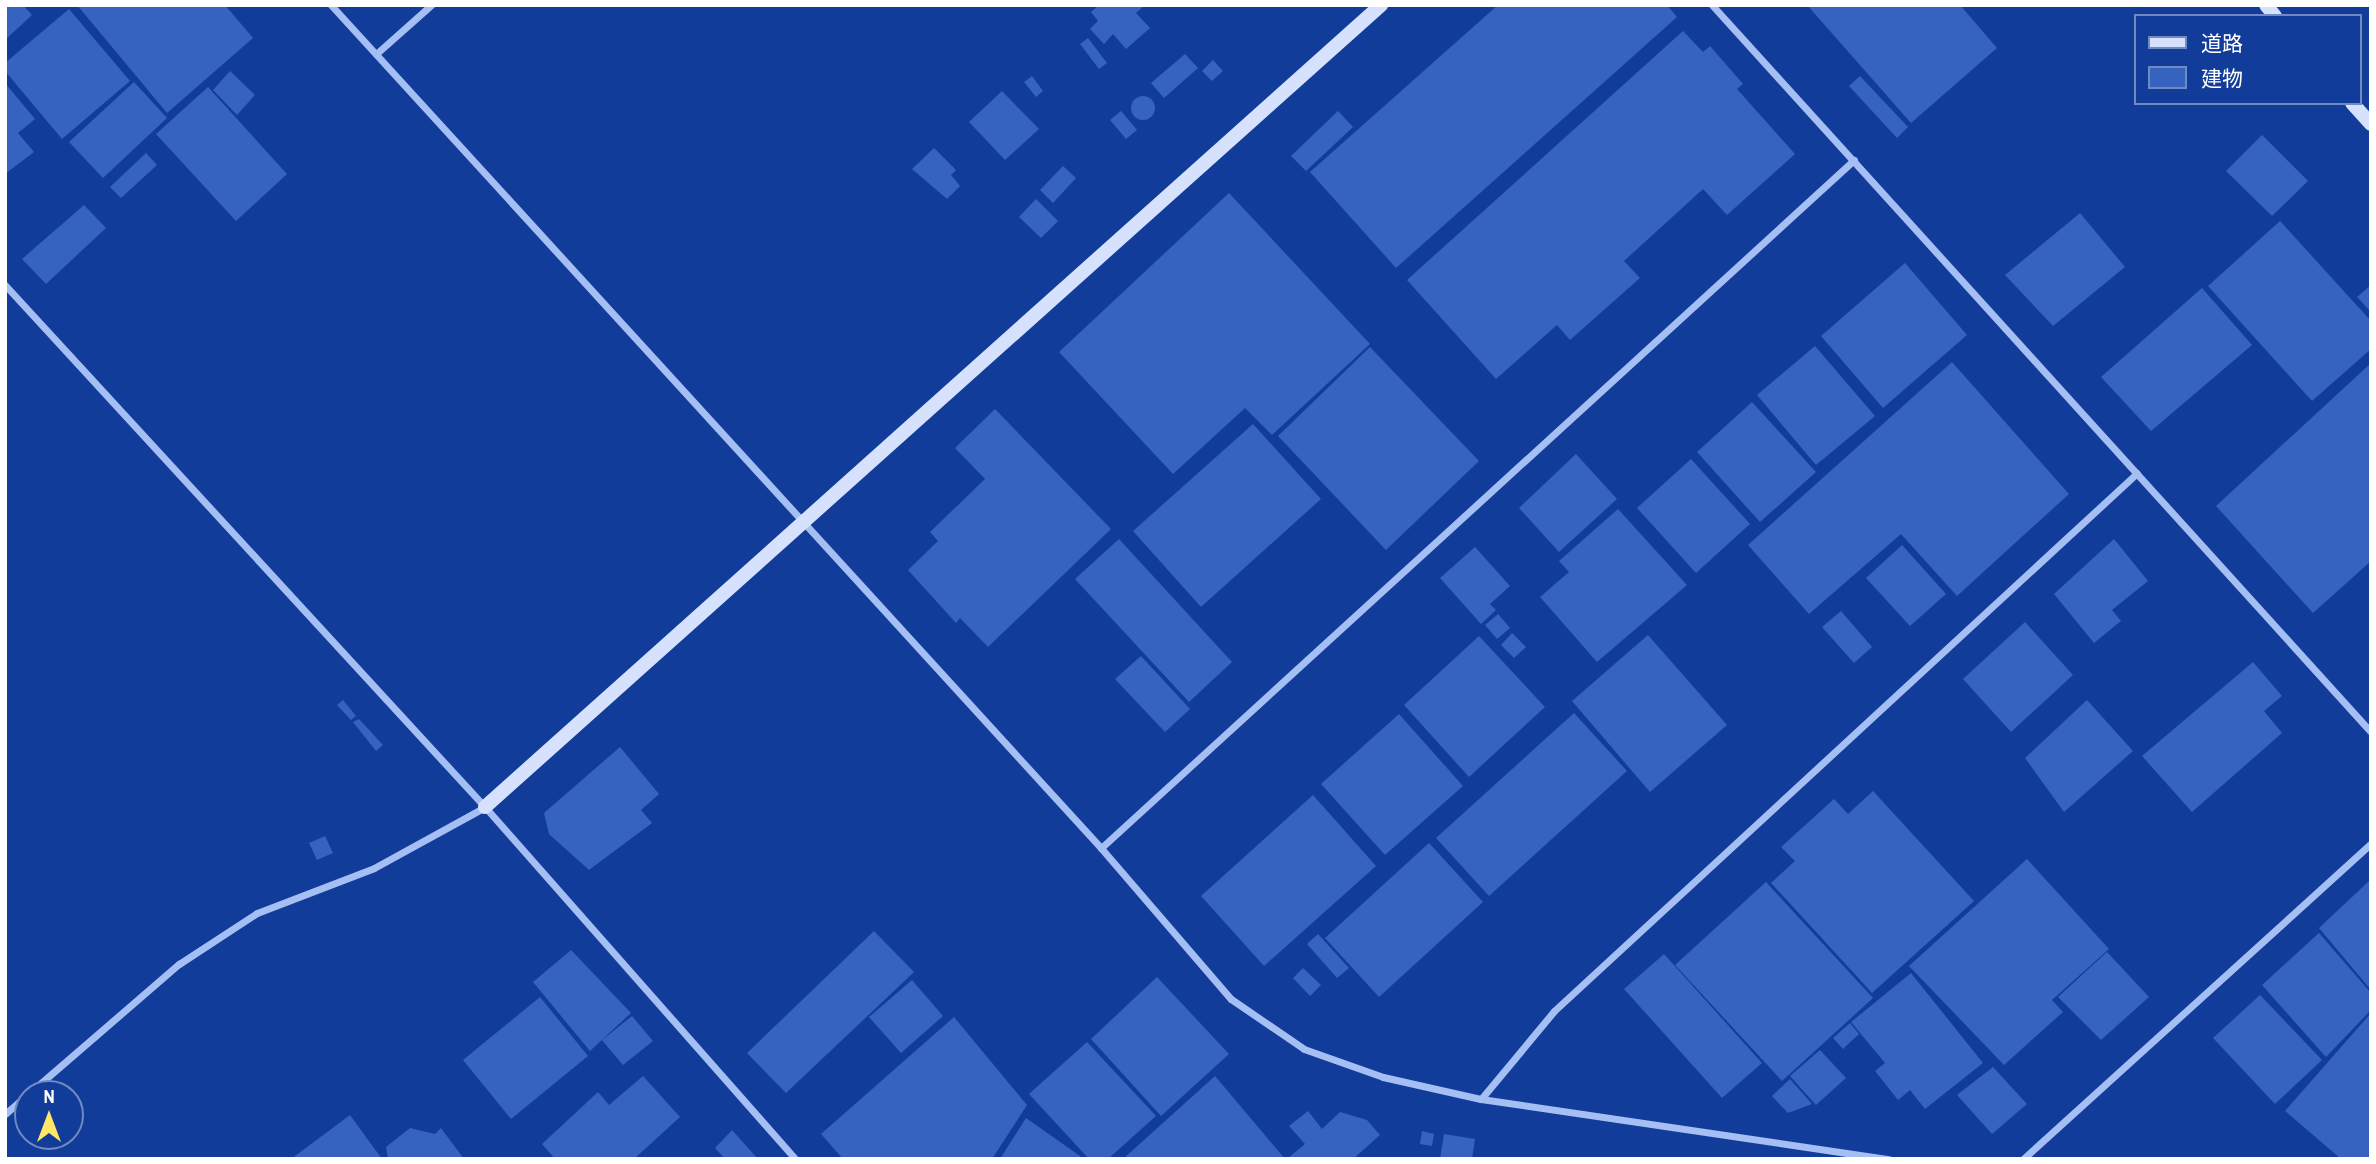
<!DOCTYPE html>
<html>
<head>
<meta charset="utf-8">
<style>
	body { margin:0 }
	#map { position:relative; width:2376px; height:1164px; overflow:hidden; background:#123c9a; font-family:"Archivo Narrow","Noto Sans JP",sans-serif }
	div>[style] { position:absolute }
	[style*='--x'] { left:calc(var(--x)*1px); top:calc(var(--y)*1px); width:calc(var(--w)*1px); rotate:calc(var(--a)*1deg) }
	.building>* { inset:0; background:#3662c0 }
	.round { border-radius:50% }
	.street>* { height:7px; margin:-3.5px; padding:0 3.5px; transform-origin:3.5px; border-radius:3.5px; background:#a5bff4 }
	.secondary>* { height:14px; margin:-7px; padding:0 7px; transform-origin:7px; border-radius:7px; background:#d5e1fd }
	span { translate:-50% -50%; white-space:nowrap; text-align:center; line-height:1.15; -webkit-text-stroke:5px #123c9a; paint-order:stroke }
	.frame { position:absolute; inset:0; border:7px solid #fff; pointer-events:none }
	.legend { position:absolute; left:2134px; top:14px; width:228px; height:91px; box-sizing:border-box; background:#123c9a; border:2px solid #718ac2; margin:0; padding:9px 12px; list-style:none; font-size:21px; color:#fff }
	.legend li { display:flex; align-items:center; gap:14px; height:35px }
	.legend b { width:35px; border:2px solid #718ac2 }
	.north { position:absolute; left:14px; top:1080px; width:70px; height:70px; box-sizing:border-box; background:#123c9a; border:2px solid #718ac2; border-radius:50%; rotate:0deg; font-size:19px; font-weight:700; line-height:28px; text-align:center; color:#fff }
	.north::after { content:''; display:block; margin:auto; width:24px; height:32px; background:#ffe768; clip-path:polygon(50% 0,100% 100%,50% 72%,0 100%) }
</style>
</head>
<body>
<div id="map">
	<div class="building">
		<div style="clip-path:polygon(5px 5px,23px 5px,32px 15px,5px 40px)"></div>
		<div style="clip-path:polygon(77px 5px,225px 5px,253px 38px,167px 113px)"></div>
		<div style="clip-path:polygon(1099px 5px,1145px 5px,1136px 13px,1150px 28px,1126px 49px,1113px 34px,1104px 44px,1090px 29px,1098px 21px,1091px 12px)"></div>
		<div style="clip-path:polygon(1498px 5px,1667px 5px,1677px 17px,1396px 268px,1310px 172px)"></div>
		<div style="clip-path:polygon(1807px 5px,1960px 5px,1997px 48px,1911px 123px)"></div>
		<div style="clip-path:polygon(69px 9px,130px 81px,62px 139px,5px 71px,5px 63px)"></div>
		<div style="clip-path:polygon(1683px 31px,1703px 52px,1710px 46px,1743px 84px,1737px 89px,1795px 154px,1727px 215px,1703px 189px,1624px 261px,1640px 278px,1570px 340px,1557px 325px,1496px 379px,1407px 280px)"></div>
		<div style="clip-path:polygon(1088px 38px,1107px 63px,1099px 69px,1080px 44px)"></div>
		<div style="clip-path:polygon(1185px 54px,1198px 68px,1164px 98px,1151px 83px)"></div>
		<div style="clip-path:polygon(1213px 60px,1223px 71px,1212px 81px,1202px 71px)"></div>
		<div style="clip-path:polygon(230px 71px,255px 95px,237px 115px,213px 90px)"></div>
		<div style="clip-path:polygon(1032px 76px,1043px 91px,1036px 97px,1024px 82px)"></div>
		<div style="clip-path:polygon(1860px 76px,1908px 127px,1897px 138px,1849px 86px)"></div>
		<div style="clip-path:polygon(134px 82px,167px 118px,103px 178px,69px 142px)"></div>
		<div style="clip-path:polygon(5px 83px,35px 119px,18px 133px,34px 152px,5px 174px)"></div>
		<div style="clip-path:polygon(208px 87px,287px 174px,236px 221px,156px 134px)"></div>
		<div style="clip-path:polygon(1002px 91px,1039px 129px,1005px 160px,969px 122px)"></div>
		<div class="round" style="left:1131px;top:96px;width:24px;height:24px"></div>
		<div style="clip-path:polygon(1121px 111px,1137px 130px,1126px 139px,1110px 120px)"></div>
		<div style="clip-path:polygon(1338px 111px,1353px 127px,1306px 171px,1291px 156px)"></div>
		<div style="clip-path:polygon(2262px 135px,2308px 181px,2272px 216px,2226px 171px)"></div>
		<div style="clip-path:polygon(934px 148px,956px 170px,951px 175px,960px 186px,947px 199px,912px 169px)"></div>
		<div style="clip-path:polygon(146px 153px,157px 165px,121px 198px,110px 187px)"></div>
		<div style="clip-path:polygon(1063px 166px,1076px 178px,1053px 203px,1040px 190px)"></div>
		<div style="clip-path:polygon(1229px 193px,1370px 344px,1272px 435px,1245px 408px,1173px 474px,1059px 352px)"></div>
		<div style="clip-path:polygon(1036px 199px,1058px 221px,1041px 238px,1019px 217px)"></div>
		<div style="clip-path:polygon(84px 205px,106px 228px,46px 284px,22px 259px)"></div>
		<div style="clip-path:polygon(2080px 213px,2125px 267px,2053px 326px,2005px 275px)"></div>
		<div style="clip-path:polygon(2280px 221px,2371px 321px,2371px 349px,2312px 401px,2208px 286px)"></div>
		<div style="clip-path:polygon(1905px 263px,1967px 335px,1883px 408px,1821px 336px)"></div>
		<div style="clip-path:polygon(2371px 285px,2371px 312px,2357px 297px)"></div>
		<div style="clip-path:polygon(2202px 288px,2252px 345px,2151px 431px,2101px 377px)"></div>
		<div style="clip-path:polygon(1815px 346px,1875px 416px,1816px 465px,1757px 395px)"></div>
		<div style="clip-path:polygon(1370px 347px,1479px 461px,1386px 550px,1278px 436px)"></div>
		<div style="clip-path:polygon(1952px 362px,2069px 494px,1957px 596px,1901px 534px,1809px 614px,1748px 545px)"></div>
		<div style="clip-path:polygon(2371px 363px,2371px 561px,2313px 613px,2216px 506px)"></div>
		<div style="clip-path:polygon(1752px 402px,1816px 472px,1760px 522px,1697px 452px)"></div>
		<div style="clip-path:polygon(995px 409px,1111px 529px,988px 647px,960px 618px,956px 623px,908px 570px,938px 541px,930px 532px,985px 479px,955px 448px)"></div>
		<div style="clip-path:polygon(1253px 424px,1321px 499px,1201px 607px,1133px 531px)"></div>
		<div style="clip-path:polygon(1576px 454px,1617px 499px,1559px 552px,1519px 508px)"></div>
		<div style="clip-path:polygon(1691px 459px,1750px 524px,1696px 573px,1637px 508px)"></div>
		<div style="clip-path:polygon(1618px 509px,1687px 585px,1597px 662px,1540px 597px,1569px 572px,1559px 561px)"></div>
		<div style="clip-path:polygon(1119px 539px,1232px 662px,1189px 702px,1075px 579px)"></div>
		<div style="clip-path:polygon(2114px 539px,2148px 581px,2112px 610px,2121px 621px,2094px 643px,2054px 594px)"></div>
		<div style="clip-path:polygon(1902px 545px,1946px 594px,1910px 626px,1866px 578px)"></div>
		<div style="clip-path:polygon(1475px 547px,1510px 586px,1490px 604px,1496px 610px,1481px 624px,1440px 578px)"></div>
		<div style="clip-path:polygon(1841px 611px,1872px 647px,1854px 663px,1822px 627px)"></div>
		<div style="clip-path:polygon(1498px 614px,1510px 628px,1497px 639px,1485px 625px)"></div>
		<div style="clip-path:polygon(2025px 622px,2073px 675px,2011px 732px,1963px 679px)"></div>
		<div style="clip-path:polygon(1512px 633px,1526px 647px,1514px 658px,1501px 645px)"></div>
		<div style="clip-path:polygon(1648px 635px,1727px 725px,1650px 792px,1572px 701px)"></div>
		<div style="clip-path:polygon(1479px 636px,1545px 707px,1469px 777px,1404px 705px)"></div>
		<div style="clip-path:polygon(1141px 656px,1190px 709px,1165px 732px,1115px 679px)"></div>
		<div style="clip-path:polygon(2253px 662px,2282px 696px,2264px 711px,2282px 733px,2192px 812px,2142px 756px)"></div>
		<div style="clip-path:polygon(343px 700px,356px 716px,351px 720px,337px 705px)"></div>
		<div style="clip-path:polygon(2087px 700px,2133px 751px,2064px 812px,2025px 758px)"></div>
		<div style="clip-path:polygon(1574px 713px,1627px 771px,1489px 896px,1436px 838px)"></div>
		<div style="clip-path:polygon(1399px 714px,1463px 786px,1385px 855px,1321px 784px)"></div>
		<div style="clip-path:polygon(359px 719px,383px 745px,376px 751px,353px 722px)"></div>
		<div style="clip-path:polygon(620px 747px,659px 794px,641px 810px,652px 823px,589px 870px,549px 834px,544px 813px)"></div>
		<div style="clip-path:polygon(1873px 791px,1974px 901px,1872px 993px,1771px 883px,1795px 861px,1781px 847px,1834px 799px,1848px 814px)"></div>
		<div style="clip-path:polygon(1313px 795px,1376px 866px,1264px 966px,1201px 896px)"></div>
		<div style="clip-path:polygon(325px 836px,333px 853px,317px 860px,309px 843px)"></div>
		<div style="clip-path:polygon(1429px 843px,1483px 902px,1379px 997px,1325px 938px)"></div>
		<div style="clip-path:polygon(2027px 859px,2109px 949px,2052px 1000px,2063px 1012px,2004px 1065px,1909px 966px)"></div>
		<div style="clip-path:polygon(2369px 881px,2371px 884px,2371px 990px,2319px 928px)"></div>
		<div style="clip-path:polygon(1766px 882px,1873px 998px,1782px 1081px,1675px 965px)"></div>
		<div style="clip-path:polygon(874px 931px,914px 972px,786px 1093px,747px 1053px)"></div>
		<div style="clip-path:polygon(2319px 933px,2371px 993px,2371px 1010px,2326px 1057px,2262px 985px)"></div>
		<div style="clip-path:polygon(1318px 934px,1349px 968px,1337px 978px,1307px 944px)"></div>
		<div style="clip-path:polygon(571px 950px,631px 1013px,590px 1051px,533px 982px)"></div>
		<div style="clip-path:polygon(2107px 952px,2149px 997px,2101px 1040px,2058px 997px)"></div>
		<div style="clip-path:polygon(1664px 954px,1762px 1063px,1722px 1098px,1624px 989px)"></div>
		<div style="clip-path:polygon(1303px 968px,1321px 985px,1310px 996px,1293px 978px)"></div>
		<div style="clip-path:polygon(1911px 973px,1983px 1063px,1925px 1109px,1910px 1090px,1898px 1100px,1875px 1071px,1885px 1063px,1851px 1022px)"></div>
		<div style="clip-path:polygon(1157px 977px,1229px 1054px,1161px 1116px,1091px 1039px)"></div>
		<div style="clip-path:polygon(912px 980px,943px 1016px,901px 1053px,869px 1017px)"></div>
		<div style="clip-path:polygon(2260px 995px,2322px 1060px,2275px 1104px,2213px 1038px)"></div>
		<div style="clip-path:polygon(540px 997px,588px 1056px,511px 1119px,463px 1060px)"></div>
		<div style="clip-path:polygon(2371px 1013px,2371px 1159px,2341px 1159px,2285px 1111px)"></div>
		<div style="clip-path:polygon(632px 1016px,653px 1041px,623px 1065px,602px 1040px)"></div>
		<div style="clip-path:polygon(954px 1017px,1027px 1105px,992px 1159px,843px 1159px,821px 1134px)"></div>
		<div style="clip-path:polygon(1850px 1023px,1859px 1034px,1843px 1049px,1833px 1038px)"></div>
		<div style="clip-path:polygon(1087px 1042px,1156px 1116px,1108px 1159px,1089px 1159px,1029px 1094px)"></div>
		<div style="clip-path:polygon(1820px 1050px,1846px 1078px,1816px 1105px,1790px 1076px)"></div>
		<div style="clip-path:polygon(1993px 1067px,2027px 1104px,1992px 1134px,1957px 1095px)"></div>
		<div style="clip-path:polygon(643px 1076px,680px 1117px,634px 1159px,555px 1159px,542px 1144px,598px 1092px,609px 1105px)"></div>
		<div style="clip-path:polygon(1215px 1076px,1285px 1159px,1123px 1159px)"></div>
		<div style="clip-path:polygon(1790px 1079px,1812px 1104px,1788px 1113px,1772px 1096px)"></div>
		<div style="clip-path:polygon(1308px 1111px,1322px 1129px,1340px 1112px,1367px 1120px,1380px 1135px,1353px 1159px,1287px 1159px,1305px 1144px,1289px 1126px)"></div>
		<div style="clip-path:polygon(350px 1115px,382px 1159px,291px 1159px)"></div>
		<div style="clip-path:polygon(1026px 1118px,1080px 1156px,1082px 1159px,1000px 1159px)"></div>
		<div style="clip-path:polygon(410px 1128px,435px 1134px,441px 1128px,464px 1159px,388px 1159px,386px 1147px)"></div>
		<div style="clip-path:polygon(732px 1130px,758px 1159px,725px 1159px,715px 1148px)"></div>
		<div style="clip-path:polygon(1422px 1131px,1434px 1134px,1432px 1146px,1420px 1144px)"></div>
		<div style="clip-path:polygon(1444px 1134px,1475px 1139px,1472px 1159px,1440px 1159px)"></div>
	</div>
	<div class="street">
		<div style="--x:331;--y:5;--w:1142;--a:47.59"></div>
		<div style="--x:1101;--y:848;--w:199;--a:49.3"></div>
		<div style="--x:1231;--y:999;--w:88;--a:34.4"></div>
		<div style="--x:1304;--y:1049;--w:84;--a:19.5"></div>
		<div style="--x:1383;--y:1077;--w:100;--a:12.7"></div>
		<div style="--x:1481;--y:1099;--w:412;--a:8.4"></div>
		<div style="--x:1712;--y:5;--w:981;--a:47.81"></div>
		<div style="--x:376;--y:54;--w:74;--a:-41.7"></div>
		<div style="--x:5;--y:285;--w:709;--a:47.4"></div>
		<div style="--x:485;--y:807;--w:469;--a:48.6"></div>
		<div style="--x:1101;--y:848;--w:1020;--a:-42.42"></div>
		<div style="--x:1481;--y:1099;--w:114;--a:-50.3"></div>
		<div style="--x:1554;--y:1011;--w:793;--a:-42.7"></div>
		<div style="--x:5;--y:1114;--w:230;--a:-40.8"></div>
		<div style="--x:179;--y:964;--w:93;--a:-33.2"></div>
		<div style="--x:257;--y:913;--w:125;--a:-21"></div>
		<div style="--x:374;--y:868;--w:127;--a:-28.8"></div>
		<div style="--x:2023;--y:1159;--w:469;--a:-42.2"></div>
	</div>
	<div class="secondary">
		<div style="--x:2266;--y:5;--w:14;--a:51"></div>
		<div style="--x:2352;--y:103;--w:28;--a:48"></div>
		<div style="--x:485;--y:807;--w:1203;--a:-41.83"></div>
	</div>
	<div class="frame"></div>
	<ul class="legend">
	<li><b style="height:9px;background:#d5e1fd"></b>道路</li>
	<li><b style="height:19px;background:#3662c0"></b>建物</li>
	</ul>
	<div class="north">N</div>
</div>
</body>
</html>
